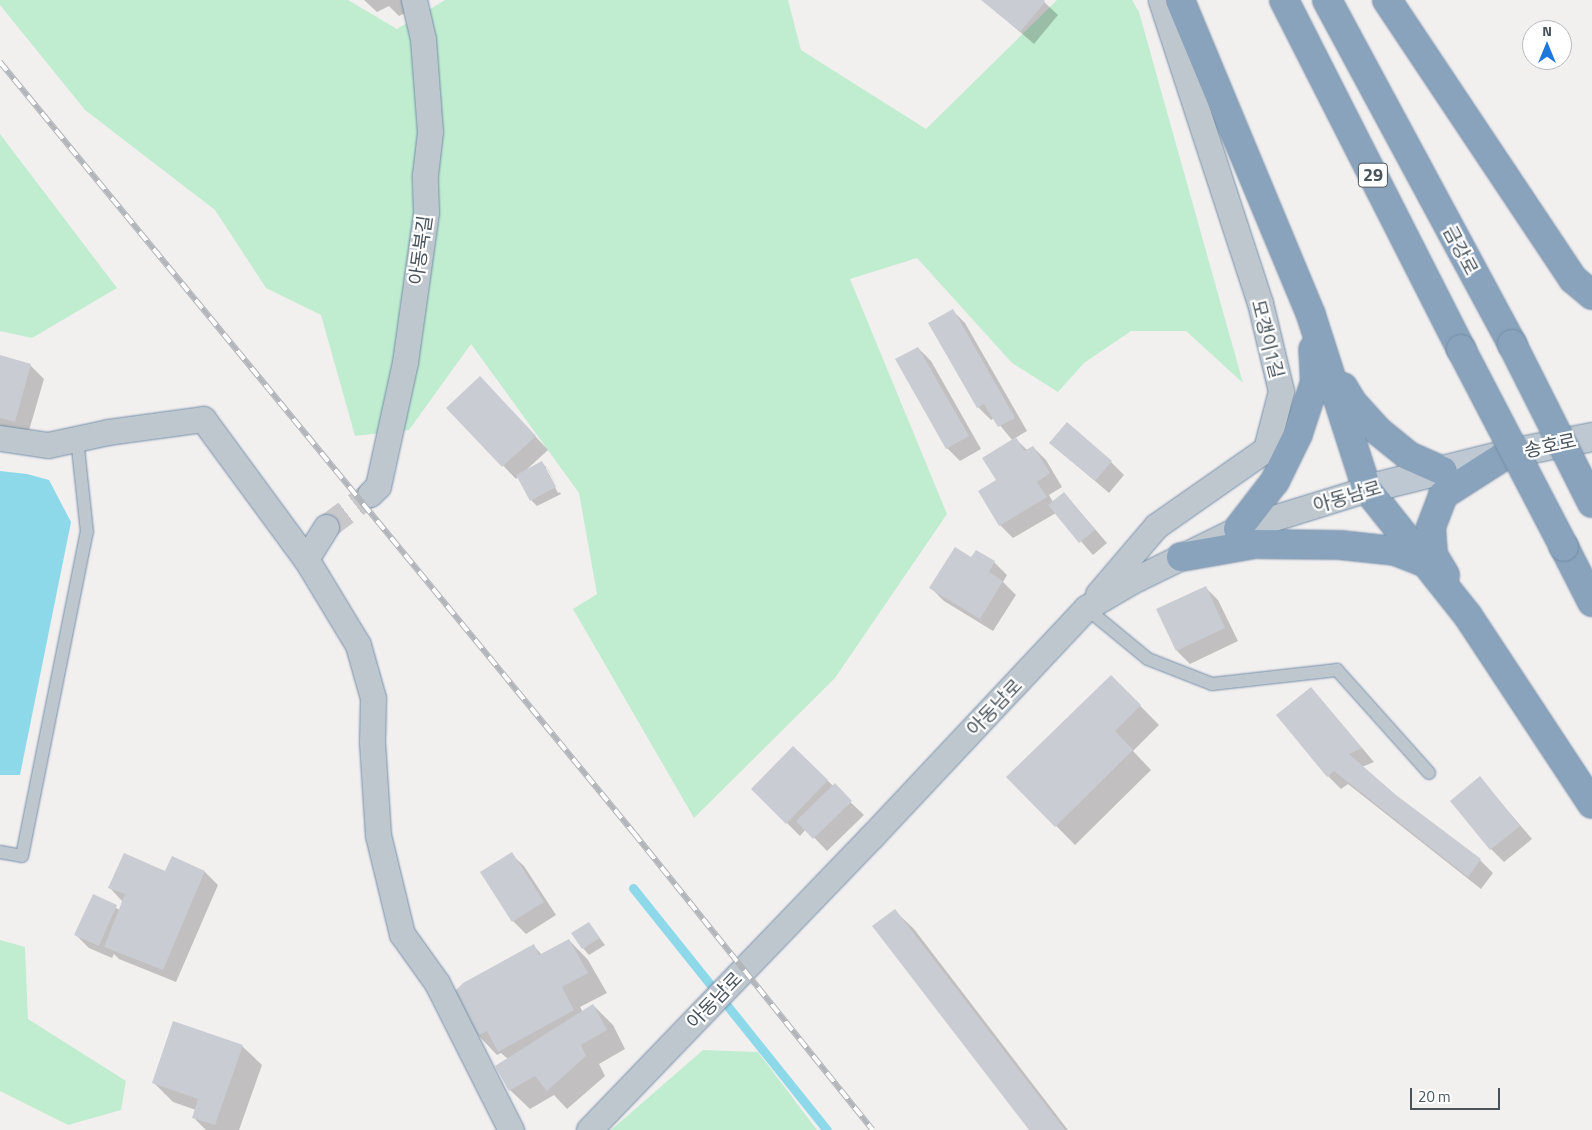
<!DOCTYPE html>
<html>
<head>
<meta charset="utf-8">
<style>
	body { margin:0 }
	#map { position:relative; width:1592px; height:1130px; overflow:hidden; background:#f2efef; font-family:"Titillium Web","Noto Sans KR",sans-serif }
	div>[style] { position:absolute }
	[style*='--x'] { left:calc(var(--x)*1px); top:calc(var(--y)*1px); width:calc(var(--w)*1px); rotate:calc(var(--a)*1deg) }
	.green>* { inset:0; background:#c0edd0 }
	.water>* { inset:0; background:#8ed9e9 }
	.shadow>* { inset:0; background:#0003 }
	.stream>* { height:9px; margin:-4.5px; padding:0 4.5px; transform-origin:4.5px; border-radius:4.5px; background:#8ed9e9 }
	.building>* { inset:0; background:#c9ccd2 }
	.street-tunnel>* { height:25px; margin-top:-12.5px; transform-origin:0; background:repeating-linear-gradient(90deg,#c8c8ca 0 25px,transparent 0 37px) }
	.roads { filter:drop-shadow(0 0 1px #748ea8) drop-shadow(0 0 1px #748ea8) }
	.lane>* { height:12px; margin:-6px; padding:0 6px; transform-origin:6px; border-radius:6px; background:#bec7ce }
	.street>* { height:25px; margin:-12.5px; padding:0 12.5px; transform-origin:12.5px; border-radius:12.5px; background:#bec7ce }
	.secondary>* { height:28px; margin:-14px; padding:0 14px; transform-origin:14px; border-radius:14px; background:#bec8d2 }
	.highway>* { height:28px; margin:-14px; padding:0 14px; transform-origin:14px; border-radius:14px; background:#89a3bc }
	.rail>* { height:5.5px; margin-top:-2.75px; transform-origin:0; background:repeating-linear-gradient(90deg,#fff 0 11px,#b2b5b9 0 22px); box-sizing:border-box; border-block:1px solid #b2b5b9 }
	.bridges { filter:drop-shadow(0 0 1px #748ea8) drop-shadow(0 0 1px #748ea8) }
	.highway-bridge>* { height:28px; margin:-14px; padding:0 14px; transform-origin:14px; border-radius:14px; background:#89a3bc }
	span { translate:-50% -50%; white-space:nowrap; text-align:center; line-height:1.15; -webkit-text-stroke:4.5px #fff; paint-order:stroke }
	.shield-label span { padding:1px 4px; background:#fff; border:1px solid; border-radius:4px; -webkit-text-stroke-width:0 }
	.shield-label { font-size:18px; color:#48535c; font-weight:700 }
	.street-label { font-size:19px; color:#48535c }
	.north { position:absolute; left:1522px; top:20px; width:50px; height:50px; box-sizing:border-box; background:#fff; border:1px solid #b6babe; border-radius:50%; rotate:0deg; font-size:14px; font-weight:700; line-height:20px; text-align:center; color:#48535c }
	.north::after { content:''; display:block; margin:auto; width:18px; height:22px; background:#2077db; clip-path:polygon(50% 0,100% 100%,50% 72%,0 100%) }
	.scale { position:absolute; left:1410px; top:1088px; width:90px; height:22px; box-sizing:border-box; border:2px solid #48535c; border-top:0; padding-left:6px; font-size:15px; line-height:18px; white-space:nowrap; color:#48535c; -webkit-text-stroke:4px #fff; paint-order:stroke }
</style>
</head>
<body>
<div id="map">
	<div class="green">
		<div style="clip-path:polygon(0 0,348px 0,397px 29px,445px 0,788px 0,801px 50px,926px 129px,1057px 0,1132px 0,1139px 12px,1243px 383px,1186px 331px,1131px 331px,1084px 363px,1058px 392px,1012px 363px,917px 258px,850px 279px,947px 514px,835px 678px,694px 818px,573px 609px,597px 594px,579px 493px,471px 344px,409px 430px,355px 436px,321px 315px,266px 288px,215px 210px,85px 110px,0 5px)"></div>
		<div style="clip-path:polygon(0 134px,117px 288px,32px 338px,0 331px)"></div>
		<div style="clip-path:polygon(0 940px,25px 947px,28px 1019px,126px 1081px,121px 1110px,68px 1125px,0 1091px)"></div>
		<div style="clip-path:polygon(703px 1050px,758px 1052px,817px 1130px,611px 1130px)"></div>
	</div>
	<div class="water">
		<div style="clip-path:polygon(0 471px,27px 474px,49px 480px,71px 522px,20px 775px,0 775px)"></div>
	</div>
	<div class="shadow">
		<div style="clip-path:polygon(364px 0,409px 0,414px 9px,399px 16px,389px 6px,377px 12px)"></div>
		<div style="clip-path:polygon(983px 0,1042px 0,1058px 15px,1034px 44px)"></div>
		<div style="clip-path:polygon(952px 310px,965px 323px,1027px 431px,1015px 438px,1028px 451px,1033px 447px,1046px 460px,1062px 487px,1049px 495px,1053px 502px,1064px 493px,1107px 543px,1093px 555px,1056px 513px,1013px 538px,1000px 525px,998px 480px,1013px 441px,994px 418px,991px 420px,978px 407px)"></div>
		<div style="clip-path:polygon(918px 348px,931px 361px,981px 449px,960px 461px,947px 448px)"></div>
		<div style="clip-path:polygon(0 357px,31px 366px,44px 379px,28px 434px,0 427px)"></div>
		<div style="clip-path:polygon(evenodd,493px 391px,548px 450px,525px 471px,542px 463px,548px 469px,561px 494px,537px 506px,531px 500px,518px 477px,516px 479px,448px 408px,493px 391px,545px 468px,547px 468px,560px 492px,558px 493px,545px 468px)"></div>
		<div style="clip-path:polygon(1051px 443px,1111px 462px,1124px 475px,1109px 493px)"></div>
		<div style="clip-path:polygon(976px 551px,994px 562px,1007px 575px,1003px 582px,1016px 595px,993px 631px,944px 601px,931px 588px,972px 559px)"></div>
		<div style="clip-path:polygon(1205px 587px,1218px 600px,1238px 641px,1190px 664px,1177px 651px)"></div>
		<div style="clip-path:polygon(1111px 676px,1159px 725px,1133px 751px,1151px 770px,1075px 845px,1008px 777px)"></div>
		<div style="clip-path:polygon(1311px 688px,1374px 762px,1362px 767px,1395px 796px,1480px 860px,1493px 873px,1481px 889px,1348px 784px,1341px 789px,1328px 776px)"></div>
		<div style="clip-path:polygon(793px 748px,864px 815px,827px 851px,806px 829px,800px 836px,753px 789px)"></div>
		<div style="clip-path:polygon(1480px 778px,1532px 839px,1504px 862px,1491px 849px)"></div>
		<div style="clip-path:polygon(511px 854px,524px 866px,556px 915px,526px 934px,513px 921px)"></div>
		<div style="clip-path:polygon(172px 858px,205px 872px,218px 885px,176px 982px,119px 959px,114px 954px,112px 958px,89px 948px,76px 935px,93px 896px,120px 910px,122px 901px,110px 888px,166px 872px)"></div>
		<div style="clip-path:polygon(894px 910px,914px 929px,1068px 1130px,1030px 1130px)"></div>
		<div style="clip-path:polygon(589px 924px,605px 945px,589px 955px,583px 948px)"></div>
		<div style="clip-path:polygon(569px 940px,588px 960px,607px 993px,580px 1007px,583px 1012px,593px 1005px,613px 1025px,625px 1049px,599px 1064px,605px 1076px,567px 1109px,554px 1095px,530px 1109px,510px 1090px,508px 1059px,501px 1053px,497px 1055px,478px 1035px,534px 946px,542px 955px)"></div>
		<div style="clip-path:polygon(242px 1046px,262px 1065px,239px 1130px,206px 1130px,193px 1117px,196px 1110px,173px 1102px,154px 1083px)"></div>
	</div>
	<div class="stream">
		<div style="--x:633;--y:888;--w:310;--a:51.3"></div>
	</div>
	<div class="building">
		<div style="clip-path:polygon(981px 0,1044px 0,1045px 2px,1020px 32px)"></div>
		<div style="clip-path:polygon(953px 309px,1015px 418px,998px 427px,984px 404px,977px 408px,928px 323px)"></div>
		<div style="clip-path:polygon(918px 347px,969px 436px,946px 449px,895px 359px)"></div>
		<div style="clip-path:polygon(0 355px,31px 364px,15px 422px,0 418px)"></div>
		<div style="clip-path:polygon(480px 376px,536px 436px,502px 467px,446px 408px)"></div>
		<div style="clip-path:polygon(1067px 422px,1112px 461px,1095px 481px,1049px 443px)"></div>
		<div style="clip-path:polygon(1016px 437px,1024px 451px,1033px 446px,1050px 473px,1037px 482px,1047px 497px,999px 526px,978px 491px,996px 480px,982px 458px)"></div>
		<div style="clip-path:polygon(542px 461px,556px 487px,530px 501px,516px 475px)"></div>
		<div style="clip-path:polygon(1064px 492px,1095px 530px,1079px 543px,1048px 505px)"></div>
		<div style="clip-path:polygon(955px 547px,971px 557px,976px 550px,995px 561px,989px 572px,1003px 581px,980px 619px,929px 588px)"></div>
		<div style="clip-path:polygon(1206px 586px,1225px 628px,1176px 651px,1156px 609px)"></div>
		<div style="clip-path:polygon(1111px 675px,1141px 705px,1115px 731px,1133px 750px,1055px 827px,1006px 777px)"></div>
		<div style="clip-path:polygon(1311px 687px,1362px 748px,1349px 754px,1396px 795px,1481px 859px,1468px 877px,1334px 771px,1327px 777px,1276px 715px)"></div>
		<div style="clip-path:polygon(793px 746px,828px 780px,786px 824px,751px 789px)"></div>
		<div style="clip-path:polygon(1480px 776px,1520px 826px,1490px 850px,1450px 801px)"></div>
		<div style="clip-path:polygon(835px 783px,852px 801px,813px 839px,796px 821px)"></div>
		<div style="clip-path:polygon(512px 852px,544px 902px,512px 922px,480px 872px)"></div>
		<div style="clip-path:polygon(124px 853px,165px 871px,172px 856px,205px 871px,163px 970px,104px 947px,125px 894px,108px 888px)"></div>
		<div style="clip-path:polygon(93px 894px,117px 905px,99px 946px,74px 935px)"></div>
		<div style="clip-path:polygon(895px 909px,1065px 1130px,1029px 1130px,872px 926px)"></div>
		<div style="clip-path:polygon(589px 922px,600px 938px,582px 949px,571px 933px)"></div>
		<div style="clip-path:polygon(569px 939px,588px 973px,562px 987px,574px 1010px,498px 1052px,487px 1031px,477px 1036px,453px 993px,463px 983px,534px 944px,539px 955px)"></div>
		<div style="clip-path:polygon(593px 1004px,607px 1030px,581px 1045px,586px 1056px,547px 1091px,535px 1076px,509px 1091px,495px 1066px)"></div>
		<div style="clip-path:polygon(173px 1021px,243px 1045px,215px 1125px,192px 1118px,198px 1099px,152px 1083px)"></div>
	</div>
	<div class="street-tunnel">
		<div style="--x:326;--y:527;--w:55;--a:-36.9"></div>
	</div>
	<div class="roads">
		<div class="lane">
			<div style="--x:1086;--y:608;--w:80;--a:39.4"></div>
			<div style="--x:1148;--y:659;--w:69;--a:21.3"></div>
			<div style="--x:1212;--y:684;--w:126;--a:-6.4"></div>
			<div style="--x:1337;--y:670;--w:138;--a:48.2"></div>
			<div style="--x:0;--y:852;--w:22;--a:10"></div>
			<div style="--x:22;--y:856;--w:330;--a:-78.7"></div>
			<div style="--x:87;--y:532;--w:94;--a:-96.1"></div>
		</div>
		<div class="street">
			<div style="--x:0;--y:438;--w:49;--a:8.3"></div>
			<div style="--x:48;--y:445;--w:61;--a:-12.2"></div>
			<div style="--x:108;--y:432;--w:96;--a:-7.8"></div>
			<div style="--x:203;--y:419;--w:174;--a:53.7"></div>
			<div style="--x:370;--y:494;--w:11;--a:-45"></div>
			<div style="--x:378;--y:486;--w:127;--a:-77.7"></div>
			<div style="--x:405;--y:362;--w:151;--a:-82"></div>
			<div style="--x:426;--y:212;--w:37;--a:-92"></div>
			<div style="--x:425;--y:175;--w:43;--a:-83.4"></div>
			<div style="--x:430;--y:132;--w:93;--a:-94.3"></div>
			<div style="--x:423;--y:39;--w:40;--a:-103"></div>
			<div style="--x:326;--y:527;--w:38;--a:122"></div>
			<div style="--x:306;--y:559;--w:100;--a:58.8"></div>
			<div style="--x:358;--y:645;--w:55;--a:74.2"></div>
			<div style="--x:373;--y:698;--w:44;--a:91.3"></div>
			<div style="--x:372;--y:742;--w:93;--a:86.3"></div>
			<div style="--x:378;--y:835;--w:102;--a:76.4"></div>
			<div style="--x:402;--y:934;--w:60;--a:54.5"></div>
			<div style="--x:437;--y:983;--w:165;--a:63.3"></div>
			<div style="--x:1098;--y:594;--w:89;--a:-49.5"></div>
			<div style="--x:1156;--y:526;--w:134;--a:-35"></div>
			<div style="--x:1266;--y:449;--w:60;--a:-75.5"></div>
			<div style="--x:1281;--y:391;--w:90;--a:-103.4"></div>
			<div style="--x:1260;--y:303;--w:319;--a:-108.1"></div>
			<div style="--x:589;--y:1130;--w:408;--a:-46.1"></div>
			<div style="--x:872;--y:836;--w:313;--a:-46.8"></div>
			<div style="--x:1086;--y:608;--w:53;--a:-30.4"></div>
			<div style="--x:1132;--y:581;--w:118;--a:-26.1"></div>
			<div style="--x:1238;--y:529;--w:135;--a:-17.2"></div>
		</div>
		<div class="secondary">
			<div style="--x:1367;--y:489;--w:144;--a:-14"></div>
			<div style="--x:1507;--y:454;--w:87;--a:-11.3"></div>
		</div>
		<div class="highway">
			<div style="--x:1180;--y:0;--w:341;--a:67.4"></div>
			<div style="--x:1311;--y:315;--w:183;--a:72.2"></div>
			<div style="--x:1367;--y:489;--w:162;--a:51.5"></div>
			<div style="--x:1468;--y:616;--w:225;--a:56.6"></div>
			<div style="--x:1284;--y:0;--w:391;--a:63.1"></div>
			<div style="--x:1327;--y:0;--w:391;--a:61.7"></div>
			<div style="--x:1387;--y:0;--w:335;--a:56.3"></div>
			<div style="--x:1573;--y:279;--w:25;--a:40"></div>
			<div style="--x:1343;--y:387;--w:17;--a:59"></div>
			<div style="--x:1352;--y:402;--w:39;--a:48"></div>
			<div style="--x:1378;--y:431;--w:40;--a:39"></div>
			<div style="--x:1409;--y:456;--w:37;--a:24"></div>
			<div style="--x:1238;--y:529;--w:61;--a:-52.4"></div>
			<div style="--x:1275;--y:481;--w:52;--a:-63.9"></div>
			<div style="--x:1298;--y:434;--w:55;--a:-71.9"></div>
			<div style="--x:1315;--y:382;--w:33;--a:-93"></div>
			<div style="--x:1564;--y:547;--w:62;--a:63"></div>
			<div style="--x:1181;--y:557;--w:75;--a:-10"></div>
			<div style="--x:1255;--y:544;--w:85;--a:0.7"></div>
			<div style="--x:1340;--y:545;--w:55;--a:6.2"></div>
			<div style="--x:1395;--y:551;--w:33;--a:21"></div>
			<div style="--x:1445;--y:575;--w:23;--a:-121"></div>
			<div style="--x:1433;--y:555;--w:28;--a:-94"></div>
			<div style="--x:1431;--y:527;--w:34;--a:-69"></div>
			<div style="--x:1443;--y:495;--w:76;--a:-32.6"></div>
		</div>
	</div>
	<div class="rail">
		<div style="--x:0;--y:62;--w:998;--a:50.57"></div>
		<div style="--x:634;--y:833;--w:381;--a:51.2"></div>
	</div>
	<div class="bridges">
		<div class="highway-bridge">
			<div style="--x:1512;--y:344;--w:178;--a:63.3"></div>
			<div style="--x:1461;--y:349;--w:223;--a:62.5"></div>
		</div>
	</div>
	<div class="shield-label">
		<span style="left:1373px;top:175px">29</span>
	</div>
	<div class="street-label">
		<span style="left:420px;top:250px;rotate:-82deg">아동북길</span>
		<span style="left:1461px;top:250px;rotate:62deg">금강로</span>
		<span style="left:1268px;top:339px;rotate:76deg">모갱이1길</span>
		<span style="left:1550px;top:445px;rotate:-12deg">송호로</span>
		<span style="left:1347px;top:496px;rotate:-16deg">아동남로</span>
		<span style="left:994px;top:707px;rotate:-46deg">아동남로</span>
		<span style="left:714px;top:1000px;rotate:-46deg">아동남로</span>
	</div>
	<div class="north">N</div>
	<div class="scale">20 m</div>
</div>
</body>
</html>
